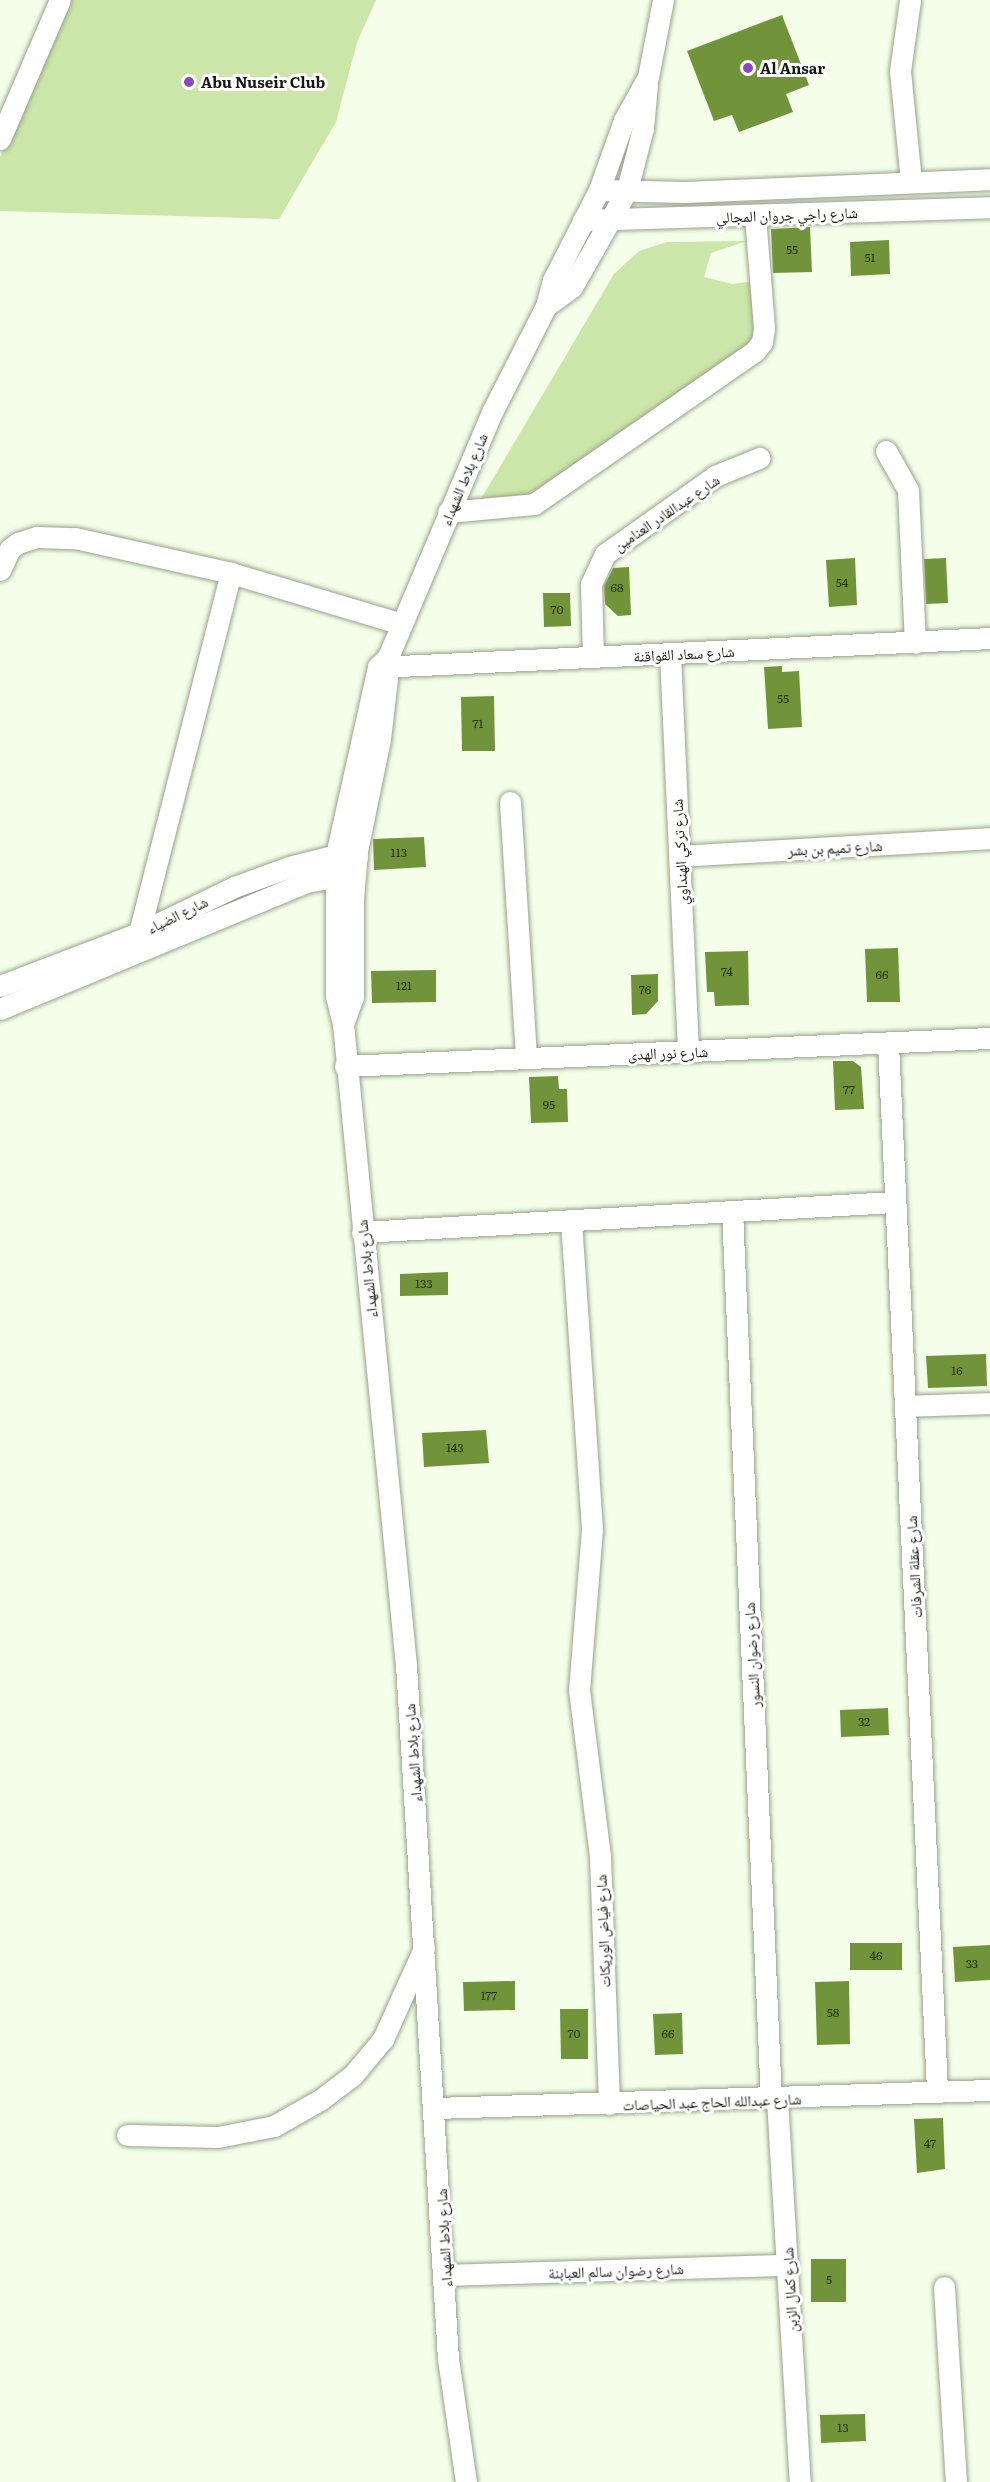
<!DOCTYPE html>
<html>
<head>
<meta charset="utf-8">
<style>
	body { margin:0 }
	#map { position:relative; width:990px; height:2482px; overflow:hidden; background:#f4fee8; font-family:Literata,"Noto Naskh Arabic",serif }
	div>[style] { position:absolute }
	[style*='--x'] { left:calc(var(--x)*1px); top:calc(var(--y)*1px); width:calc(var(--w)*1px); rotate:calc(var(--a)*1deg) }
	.green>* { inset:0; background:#cbe6a8 }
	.building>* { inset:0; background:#71933a }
	.roads { filter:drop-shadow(0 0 2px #98a18d) drop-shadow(0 0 2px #98a18d) }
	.minor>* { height:21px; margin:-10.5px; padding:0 10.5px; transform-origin:10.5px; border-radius:10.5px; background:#fff }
	.dots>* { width:16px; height:16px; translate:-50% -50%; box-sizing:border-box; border:3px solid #fff; border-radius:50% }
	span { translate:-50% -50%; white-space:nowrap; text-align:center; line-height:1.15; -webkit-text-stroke:6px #fff; paint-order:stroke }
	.number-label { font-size:12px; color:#2c371a }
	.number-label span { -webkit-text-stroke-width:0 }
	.poi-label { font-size:15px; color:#151810; font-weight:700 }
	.left { translate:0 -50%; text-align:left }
	.street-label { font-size:15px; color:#151810 }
</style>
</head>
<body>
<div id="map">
	<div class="green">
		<div style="clip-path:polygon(68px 0,376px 0,357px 42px,336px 122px,279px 219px,0 211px,0 157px)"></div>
		<div style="clip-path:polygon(747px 241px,711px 253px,704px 277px,732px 284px,754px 281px,758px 337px,531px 503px,478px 504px,614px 274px,639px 251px,667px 242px)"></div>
	</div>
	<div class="building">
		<div style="clip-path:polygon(782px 15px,809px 85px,786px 94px,793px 112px,739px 132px,732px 115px,714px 121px,687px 51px)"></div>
		<div style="clip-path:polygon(810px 227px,812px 272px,773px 273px,771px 229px)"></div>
		<div style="clip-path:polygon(889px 240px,890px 274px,851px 276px,850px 242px)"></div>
		<div style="clip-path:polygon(855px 558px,857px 605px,829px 607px,826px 560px)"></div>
		<div style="clip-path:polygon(946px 558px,948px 603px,926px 604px,924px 559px)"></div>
		<div style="clip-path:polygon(629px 567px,631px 615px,618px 616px,605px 604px,604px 586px,613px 568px)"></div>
		<div style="clip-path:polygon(543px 593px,570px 593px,571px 626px,544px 627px)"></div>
		<div style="clip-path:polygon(782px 666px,782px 672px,799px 671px,802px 727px,768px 729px,764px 667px)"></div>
		<div style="clip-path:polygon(494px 696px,495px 751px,462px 751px,461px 697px)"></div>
		<div style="clip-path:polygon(424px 837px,426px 867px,374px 870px,373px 839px)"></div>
		<div style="clip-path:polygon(898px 948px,900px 1002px,867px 1002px,865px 949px)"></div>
		<div style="clip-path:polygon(748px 951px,749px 1005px,715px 1006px,714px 992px,707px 992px,705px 952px)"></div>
		<div style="clip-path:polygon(436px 970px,436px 1002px,372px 1003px,371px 971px)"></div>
		<div style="clip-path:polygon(658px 974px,658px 1001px,646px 1014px,632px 1015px,631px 975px)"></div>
		<div style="clip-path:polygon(833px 1061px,853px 1061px,861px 1067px,864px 1109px,835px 1110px)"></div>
		<div style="clip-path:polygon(558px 1076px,559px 1089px,567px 1089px,568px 1122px,531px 1123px,529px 1077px)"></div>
		<div style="clip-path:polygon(448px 1272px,448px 1295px,400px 1296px,400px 1274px)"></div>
		<div style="clip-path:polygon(986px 1354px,987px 1386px,928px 1388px,926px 1356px)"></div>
		<div style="clip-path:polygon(486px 1430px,489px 1463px,424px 1467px,422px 1433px)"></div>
		<div style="clip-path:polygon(888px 1708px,889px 1735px,841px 1737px,840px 1710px)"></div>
		<div style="clip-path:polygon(850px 1943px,902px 1943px,902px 1970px,850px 1970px)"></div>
		<div style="clip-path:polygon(990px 1945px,990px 1980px,955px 1982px,953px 1947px)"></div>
		<div style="clip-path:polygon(515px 1981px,515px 2010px,464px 2011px,463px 1982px)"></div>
		<div style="clip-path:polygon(849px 1981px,850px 2044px,817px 2045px,815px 1982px)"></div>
		<div style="clip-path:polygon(560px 2009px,588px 2009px,588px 2059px,561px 2059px)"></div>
		<div style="clip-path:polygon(682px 2013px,683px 2054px,655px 2055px,653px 2014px)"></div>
		<div style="clip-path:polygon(943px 2118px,945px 2169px,917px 2173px,914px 2119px)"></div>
		<div style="clip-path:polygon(811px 2259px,846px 2259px,846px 2302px,811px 2302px)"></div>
		<div style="clip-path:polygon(865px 2414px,866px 2441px,821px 2443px,820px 2415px)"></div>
	</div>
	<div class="roads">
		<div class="minor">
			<div style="--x:910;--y:0;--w:72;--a:98"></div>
			<div style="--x:900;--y:71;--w:111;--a:84.3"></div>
			<div style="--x:0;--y:139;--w:151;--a:-66.7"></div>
			<div style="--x:599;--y:190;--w:86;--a:1.3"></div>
			<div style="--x:685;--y:192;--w:305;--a:-2.4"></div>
			<div style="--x:583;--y:220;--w:407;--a:-1.8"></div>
			<div style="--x:546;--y:306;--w:32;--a:-36"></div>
			<div style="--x:572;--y:287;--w:112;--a:-60.4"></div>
			<div style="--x:627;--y:190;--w:64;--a:-75.5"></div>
			<div style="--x:643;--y:128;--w:43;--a:-84.7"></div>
			<div style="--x:886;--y:451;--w:45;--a:60.6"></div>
			<div style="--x:908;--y:490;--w:153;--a:87.4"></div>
			<div style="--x:448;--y:512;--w:86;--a:-5.3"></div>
			<div style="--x:534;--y:504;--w:269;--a:-34.7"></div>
			<div style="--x:755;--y:351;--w:11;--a:-52"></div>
			<div style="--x:762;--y:342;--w:14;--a:-82"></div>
			<div style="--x:764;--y:328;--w:112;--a:-94.6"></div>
			<div style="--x:0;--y:570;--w:23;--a:-65"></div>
			<div style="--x:10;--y:549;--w:10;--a:-37"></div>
			<div style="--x:18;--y:543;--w:20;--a:-18"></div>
			<div style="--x:37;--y:537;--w:38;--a:2"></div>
			<div style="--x:75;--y:538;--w:160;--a:12.6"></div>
			<div style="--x:231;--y:573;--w:178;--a:16.6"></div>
			<div style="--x:670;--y:654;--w:397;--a:87.4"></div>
			<div style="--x:593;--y:657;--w:73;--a:-91.6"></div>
			<div style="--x:591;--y:584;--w:33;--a:-65"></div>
			<div style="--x:605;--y:554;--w:135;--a:-35.3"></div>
			<div style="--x:715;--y:476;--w:48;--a:-22.2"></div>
			<div style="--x:378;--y:667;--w:613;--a:-2.71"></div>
			<div style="--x:510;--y:802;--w:256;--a:86.4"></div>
			<div style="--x:679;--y:856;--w:312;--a:-3.3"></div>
			<div style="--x:139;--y:933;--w:372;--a:-75.7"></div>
			<div style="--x:0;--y:986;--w:149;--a:-20.9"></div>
			<div style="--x:139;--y:933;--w:106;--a:-25.8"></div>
			<div style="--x:234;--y:887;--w:59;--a:-20"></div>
			<div style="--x:289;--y:867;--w:49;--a:-14.3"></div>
			<div style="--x:336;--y:855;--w:21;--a:8"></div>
			<div style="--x:0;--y:1009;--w:331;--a:-22.5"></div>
			<div style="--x:306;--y:882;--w:29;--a:-10"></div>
			<div style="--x:335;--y:877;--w:19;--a:6"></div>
			<div style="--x:343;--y:1024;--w:29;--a:-70"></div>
			<div style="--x:353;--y:997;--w:98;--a:-90"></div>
			<div style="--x:353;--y:899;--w:48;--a:-85.2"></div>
			<div style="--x:357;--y:851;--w:114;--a:-78.4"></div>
			<div style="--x:380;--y:739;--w:79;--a:-83.4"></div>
			<div style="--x:888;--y:1043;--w:1049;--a:87.32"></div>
			<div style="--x:345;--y:1066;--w:646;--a:-2.49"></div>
			<div style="--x:732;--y:1211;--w:889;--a:87.49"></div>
			<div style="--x:571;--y:1221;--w:309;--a:86.1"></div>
			<div style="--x:592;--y:1529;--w:162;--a:94.6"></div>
			<div style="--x:579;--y:1690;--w:168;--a:82.8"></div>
			<div style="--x:600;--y:1857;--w:247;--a:87.9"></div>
			<div style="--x:362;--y:1232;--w:533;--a:-3.23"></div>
			<div style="--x:905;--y:1406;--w:85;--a:-2"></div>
			<div style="--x:777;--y:2099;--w:384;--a:86.6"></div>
			<div style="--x:435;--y:2108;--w:555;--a:-1.86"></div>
			<div style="--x:127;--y:2135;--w:91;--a:1.3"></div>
			<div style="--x:218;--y:2137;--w:57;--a:-11.1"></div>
			<div style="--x:274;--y:2126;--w:53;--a:-29.5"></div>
			<div style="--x:320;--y:2100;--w:41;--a:-37.1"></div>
			<div style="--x:353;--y:2075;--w:47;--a:-50.2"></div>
			<div style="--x:383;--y:2039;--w:100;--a:-65.7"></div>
			<div style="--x:445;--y:2275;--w:342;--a:-1.7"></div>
			<div style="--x:944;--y:2287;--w:195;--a:86.5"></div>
			<div style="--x:466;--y:2482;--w:124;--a:-98.3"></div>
			<div style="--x:448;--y:2359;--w:695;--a:-93.46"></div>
			<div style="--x:406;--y:1665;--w:644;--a:-95.61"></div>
			<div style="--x:343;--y:1024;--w:29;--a:-104"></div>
			<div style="--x:336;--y:996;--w:141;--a:-90"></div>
			<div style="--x:336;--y:855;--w:193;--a:-77.4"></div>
			<div style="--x:378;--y:667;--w:14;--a:-45"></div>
			<div style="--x:388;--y:657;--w:266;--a:-67"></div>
			<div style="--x:492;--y:412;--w:119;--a:-63"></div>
			<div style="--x:546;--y:306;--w:27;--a:-75"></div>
			<div style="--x:553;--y:280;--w:101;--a:-62.9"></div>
			<div style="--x:599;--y:190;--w:74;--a:-70.3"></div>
			<div style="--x:624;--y:120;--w:49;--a:-60.8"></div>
			<div style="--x:648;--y:77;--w:78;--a:-79"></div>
		</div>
	</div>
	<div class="dots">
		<div style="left:748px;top:68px;background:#8b49be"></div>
		<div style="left:189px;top:82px;background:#8b49be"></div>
	</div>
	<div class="number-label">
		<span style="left:792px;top:250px">55</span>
		<span style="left:870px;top:258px">51</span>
		<span style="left:842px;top:583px">54</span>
		<span style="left:617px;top:588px">68</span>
		<span style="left:557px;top:610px">70</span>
		<span style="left:783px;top:699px">55</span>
		<span style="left:478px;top:724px">71</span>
		<span style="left:399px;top:853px">113</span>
		<span style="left:727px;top:972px">74</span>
		<span style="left:882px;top:975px">66</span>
		<span style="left:404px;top:986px">121</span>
		<span style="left:645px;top:990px">76</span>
		<span style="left:849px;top:1090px">77</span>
		<span style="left:549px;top:1105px">95</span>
		<span style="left:424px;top:1284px">133</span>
		<span style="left:957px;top:1371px">16</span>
		<span style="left:455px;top:1448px">143</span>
		<span style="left:864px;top:1722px">32</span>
		<span style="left:876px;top:1956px">46</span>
		<span style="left:972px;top:1964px">33</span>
		<span style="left:489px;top:1996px">177</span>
		<span style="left:833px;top:2013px">58</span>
		<span style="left:574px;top:2034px">70</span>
		<span style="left:668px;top:2034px">66</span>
		<span style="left:930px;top:2144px">47</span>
		<span style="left:829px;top:2280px">5</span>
		<span style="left:843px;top:2428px">13</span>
	</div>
	<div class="poi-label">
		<span class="left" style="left:760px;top:68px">Al Ansar</span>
		<span class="left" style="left:201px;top:82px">Abu Nuseir Club</span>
	</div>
	<div class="street-label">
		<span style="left:787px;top:214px;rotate:-2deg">شارع راجي جروان المجالي</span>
		<span style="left:463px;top:479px;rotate:-67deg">شارع بلاط الشهداء</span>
		<span style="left:666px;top:512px;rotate:-34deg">شارع عبدالقادر العنامين</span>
		<span style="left:684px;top:653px;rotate:-3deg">شارع سعاد القواقنة</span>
		<span style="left:835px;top:847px;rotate:-3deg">شارع تميم بن بشر</span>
		<span style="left:679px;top:852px;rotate:-93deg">شارع تركي الهنداوي</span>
		<span style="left:177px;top:914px;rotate:-26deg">شارع الضياء</span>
		<span style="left:668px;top:1052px;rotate:-2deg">شارع نور الهدى</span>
		<span style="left:366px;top:1269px;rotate:-96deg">شارع بلاط الشهداء</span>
		<span style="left:913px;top:1567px;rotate:-93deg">شارع عقلة الشرفات</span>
		<span style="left:751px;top:1655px;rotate:-93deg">شارع رضوان النسور</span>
		<span style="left:412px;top:1753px;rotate:-94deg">شارع بلاط الشهداء</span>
		<span style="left:602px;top:1931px;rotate:-92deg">شارع فياض الوريكات</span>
		<span style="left:712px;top:2101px;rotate:-2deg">شارع عبدالله الحاج عبد الحياصات</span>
		<span style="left:443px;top:2238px;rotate:-93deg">شارع بلاط الشهداء</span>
		<span style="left:616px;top:2270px;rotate:-2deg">شارع رضوان سالم العبابنة</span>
		<span style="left:789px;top:2290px;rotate:-93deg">شارع كمال الزبن</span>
	</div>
</div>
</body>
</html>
